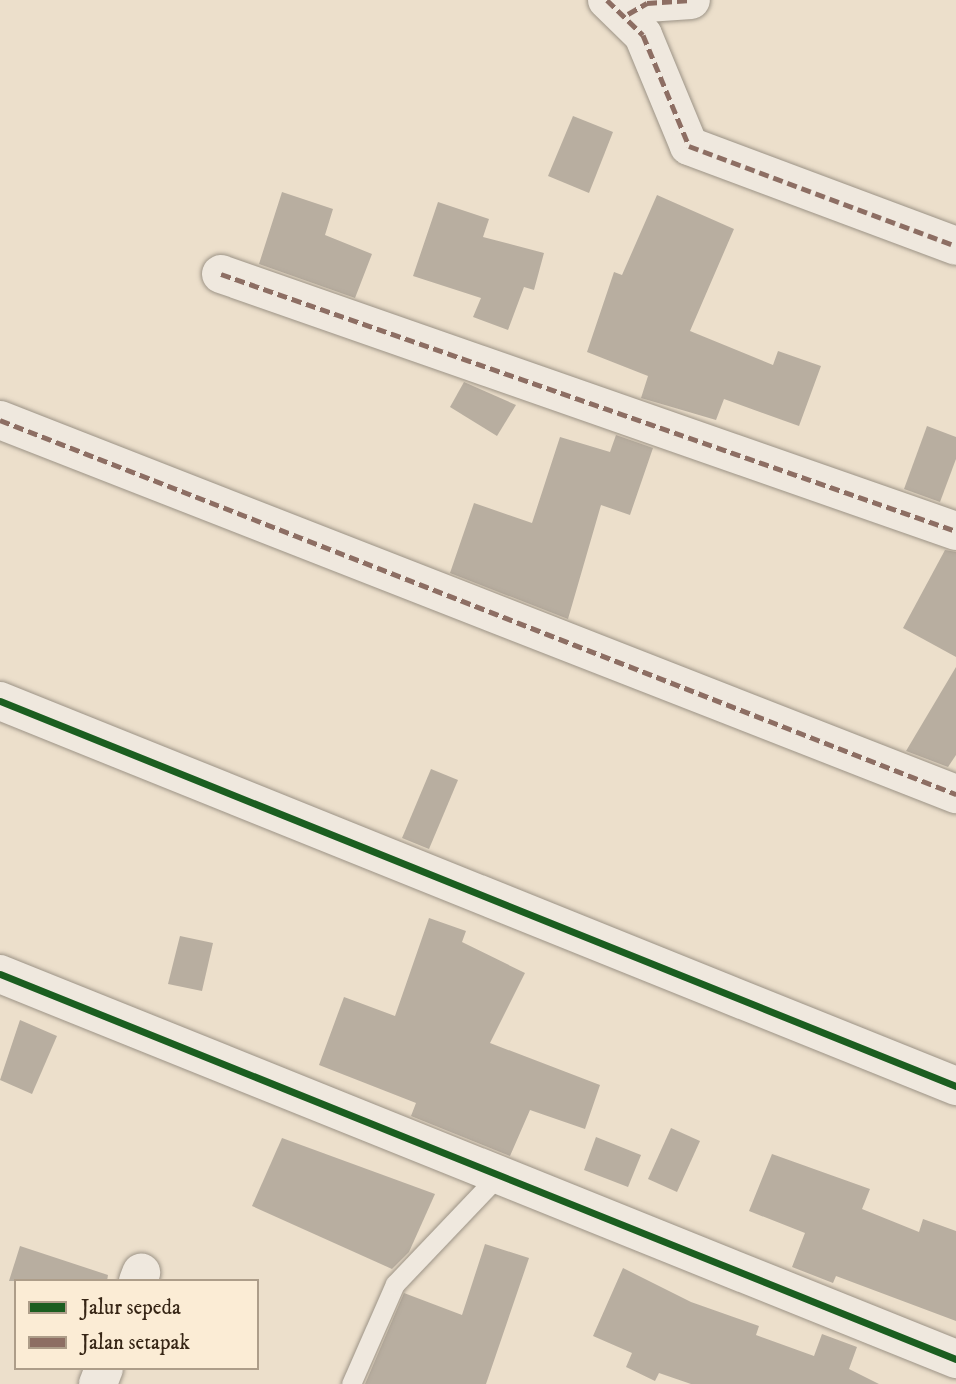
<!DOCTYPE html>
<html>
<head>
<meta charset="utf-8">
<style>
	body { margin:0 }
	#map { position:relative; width:956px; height:1384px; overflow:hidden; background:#ecdfcb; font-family:"IM FELL DW Pica",serif }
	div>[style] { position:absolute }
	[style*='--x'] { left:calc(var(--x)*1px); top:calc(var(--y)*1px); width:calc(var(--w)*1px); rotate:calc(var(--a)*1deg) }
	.building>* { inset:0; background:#b8aea0 }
	.roads { filter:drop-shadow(0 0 2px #9c9386) drop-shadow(0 0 2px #9c9386) }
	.lane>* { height:19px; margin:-9.5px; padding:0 9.5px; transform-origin:9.5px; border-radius:9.5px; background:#efe8de }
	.street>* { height:38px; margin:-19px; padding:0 19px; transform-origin:19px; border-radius:19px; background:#efe8de }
	.quiet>* { height:5px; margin-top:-2.5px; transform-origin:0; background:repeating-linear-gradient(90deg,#8d6e63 0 10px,transparent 0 15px) }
	.cycleway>* { height:7px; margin:-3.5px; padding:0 3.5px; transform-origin:3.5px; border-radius:3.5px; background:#1b5e20 }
	span { translate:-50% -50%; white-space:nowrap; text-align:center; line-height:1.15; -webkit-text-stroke:7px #fbecd5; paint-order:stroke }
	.legend { position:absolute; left:14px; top:1279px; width:245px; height:91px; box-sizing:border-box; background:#fbecd5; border:2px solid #ad9d89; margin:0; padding:9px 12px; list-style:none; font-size:21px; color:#372616 }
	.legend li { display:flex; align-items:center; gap:14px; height:35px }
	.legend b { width:35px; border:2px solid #ad9d89 }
</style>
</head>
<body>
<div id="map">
	<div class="building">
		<div style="clip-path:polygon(573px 116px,613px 132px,589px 193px,548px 176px)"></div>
		<div style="clip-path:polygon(282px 192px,333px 209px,325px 235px,372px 254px,355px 298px,259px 264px)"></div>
		<div style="clip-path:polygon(657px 195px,734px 229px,690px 331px,773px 365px,778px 351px,821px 366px,799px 426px,724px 399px,716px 420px,641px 398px,648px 376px,587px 352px,614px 272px,622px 275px)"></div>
		<div style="clip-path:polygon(438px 202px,489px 219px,483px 237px,544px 253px,534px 290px,524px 287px,508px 330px,473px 317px,481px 298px,413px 276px)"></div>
		<div style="clip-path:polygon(464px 382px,516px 405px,497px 436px,450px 407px)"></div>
		<div style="clip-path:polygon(927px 426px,956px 437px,956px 459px,940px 502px,904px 489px)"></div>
		<div style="clip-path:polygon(616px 435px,653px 448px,630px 515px,601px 505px,568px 619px,450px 573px,474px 503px,532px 523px,560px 437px,610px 452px)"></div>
		<div style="clip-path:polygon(945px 550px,956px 552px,956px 657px,903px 628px)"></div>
		<div style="clip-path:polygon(956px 667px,956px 755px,948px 767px,906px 751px)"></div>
		<div style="clip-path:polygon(431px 769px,458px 780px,429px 849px,402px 838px)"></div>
		<div style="clip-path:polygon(429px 918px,466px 931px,462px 942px,525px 973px,490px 1043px,600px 1085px,585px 1129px,530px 1110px,510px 1156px,411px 1116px,416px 1103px,319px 1065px,344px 997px,395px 1016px)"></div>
		<div style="clip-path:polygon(180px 936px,213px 943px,202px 991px,168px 984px)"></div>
		<div style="clip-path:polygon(20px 1020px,57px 1036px,32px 1094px,0 1080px)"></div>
		<div style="clip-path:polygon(671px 1128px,700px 1141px,677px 1192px,648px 1179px)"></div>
		<div style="clip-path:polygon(596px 1137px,641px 1155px,628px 1187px,584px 1170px)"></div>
		<div style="clip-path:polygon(282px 1138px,435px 1194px,409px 1252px,392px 1269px,252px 1206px)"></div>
		<div style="clip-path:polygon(772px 1154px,870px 1189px,862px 1209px,919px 1232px,923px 1219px,956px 1231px,956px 1321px,836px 1276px,833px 1283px,792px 1267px,805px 1233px,749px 1211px)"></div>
		<div style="clip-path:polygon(485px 1244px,529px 1258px,486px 1384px,365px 1384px,404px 1293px,462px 1315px)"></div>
		<div style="clip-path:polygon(20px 1246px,108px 1275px,107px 1281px,9px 1281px)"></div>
		<div style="clip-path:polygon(623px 1268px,691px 1302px,759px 1326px,756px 1335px,814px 1356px,822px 1334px,857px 1347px,849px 1369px,879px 1384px,691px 1384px,659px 1373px,655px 1381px,626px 1367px,632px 1353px,593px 1336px)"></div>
	</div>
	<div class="roads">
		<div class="lane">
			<div style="--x:351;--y:1384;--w:109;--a:-66.3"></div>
			<div style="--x:395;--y:1284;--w:146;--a:-46.4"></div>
		</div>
		<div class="street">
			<div style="--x:607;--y:0;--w:50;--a:44.2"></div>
			<div style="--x:643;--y:35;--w:120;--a:67.5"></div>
			<div style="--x:689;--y:146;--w:285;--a:20.5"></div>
			<div style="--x:628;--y:14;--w:22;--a:-30"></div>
			<div style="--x:647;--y:3;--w:44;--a:-3.9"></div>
			<div style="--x:221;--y:274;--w:779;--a:19.27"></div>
			<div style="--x:0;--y:420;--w:1027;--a:21.37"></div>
			<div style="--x:0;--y:701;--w:1031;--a:21.94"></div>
			<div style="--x:0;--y:974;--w:1031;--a:21.94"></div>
			<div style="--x:138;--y:1281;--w:9;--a:-69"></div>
			<div style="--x:98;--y:1384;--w:17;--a:-69"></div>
		</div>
	</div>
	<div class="quiet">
		<div style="--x:607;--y:0;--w:50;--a:44.2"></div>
		<div style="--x:643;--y:35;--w:120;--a:67.5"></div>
		<div style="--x:689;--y:146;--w:285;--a:20.5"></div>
		<div style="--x:628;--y:14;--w:22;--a:-30"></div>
		<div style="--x:647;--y:3;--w:44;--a:-3.9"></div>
		<div style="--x:221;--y:274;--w:779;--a:19.27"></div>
		<div style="--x:0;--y:420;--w:1027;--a:21.37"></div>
	</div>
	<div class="cycleway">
		<div style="--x:0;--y:701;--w:1031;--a:21.94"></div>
		<div style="--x:0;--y:974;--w:1031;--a:21.94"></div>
	</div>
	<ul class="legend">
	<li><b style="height:9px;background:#1b5e20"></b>Jalur sepeda</li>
	<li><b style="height:9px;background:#8d6e63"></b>Jalan setapak</li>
	</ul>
</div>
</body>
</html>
